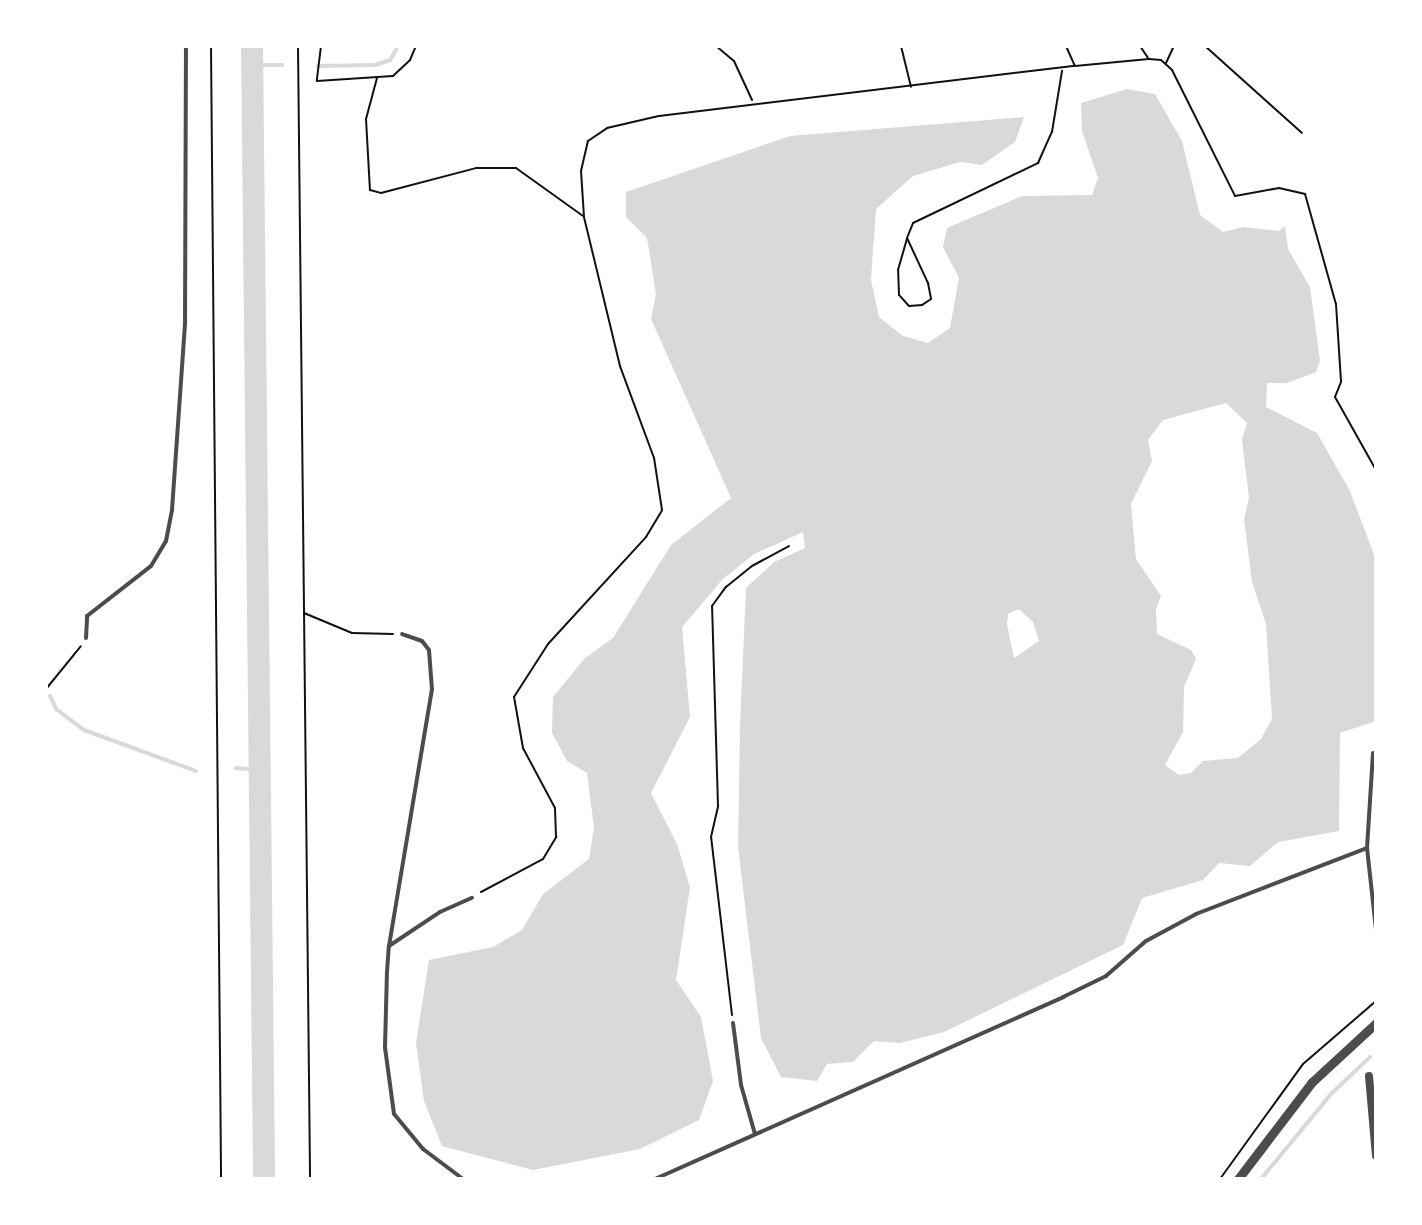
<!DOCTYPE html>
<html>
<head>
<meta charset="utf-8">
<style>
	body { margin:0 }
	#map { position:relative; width:1422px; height:1225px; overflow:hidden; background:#fff; font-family:"DejaVu Sans",sans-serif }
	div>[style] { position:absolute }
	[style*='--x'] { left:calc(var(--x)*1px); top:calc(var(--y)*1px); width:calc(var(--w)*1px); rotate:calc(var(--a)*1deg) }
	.water>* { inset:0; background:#d9d9d9 }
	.stream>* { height:4px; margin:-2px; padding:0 2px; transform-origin:2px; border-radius:2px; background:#d9d9d9 }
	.river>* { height:22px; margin:-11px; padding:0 11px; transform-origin:11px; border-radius:11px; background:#d9d9d9 }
	.path>* { height:2px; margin:-1px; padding:0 1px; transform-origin:1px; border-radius:1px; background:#111 }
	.service>* { height:4px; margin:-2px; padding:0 2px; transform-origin:2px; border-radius:2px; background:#4c4c4c }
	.minor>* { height:8px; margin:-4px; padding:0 4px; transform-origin:4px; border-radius:4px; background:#4c4c4c }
	.tertiary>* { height:9px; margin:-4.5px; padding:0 4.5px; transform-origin:4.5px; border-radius:4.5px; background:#4c4c4c }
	span { translate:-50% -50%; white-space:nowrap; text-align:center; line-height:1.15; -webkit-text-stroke:6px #fff; paint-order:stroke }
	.frame { position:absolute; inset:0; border:48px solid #fff; pointer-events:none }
</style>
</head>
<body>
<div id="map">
	<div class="water">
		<div style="clip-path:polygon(evenodd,1127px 89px,1155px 94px,1182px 141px,1200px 215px,1223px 232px,1243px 227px,1279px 231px,1285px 226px,1288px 249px,1310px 287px,1320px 361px,1316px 372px,1287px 383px,1267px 383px,1266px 407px,1317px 433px,1350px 491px,1376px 560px,1376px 721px,1340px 733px,1339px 831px,1278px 842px,1250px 866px,1219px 863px,1203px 880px,1142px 898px,1123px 945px,944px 1032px,900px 1043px,874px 1041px,853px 1062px,827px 1064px,817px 1081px,781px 1077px,761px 1038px,738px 847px,740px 725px,746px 588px,774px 562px,805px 548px,803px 532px,754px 554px,723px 579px,682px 627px,690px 717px,651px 793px,677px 844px,690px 887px,676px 980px,701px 1017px,713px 1081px,699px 1120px,640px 1149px,533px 1170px,442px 1146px,424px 1101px,416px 1043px,429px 960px,493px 947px,522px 930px,543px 894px,589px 859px,594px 828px,587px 773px,567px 761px,552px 733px,553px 697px,585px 658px,613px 638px,671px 545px,731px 498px,651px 319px,656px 294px,647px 238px,626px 217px,626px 192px,790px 136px,1024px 117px,1015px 142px,982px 165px,960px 162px,913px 176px,876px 209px,871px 280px,879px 317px,903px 336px,928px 343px,950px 328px,959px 278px,943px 247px,947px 228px,1022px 196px,1092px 195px,1098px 178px,1082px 131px,1081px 103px,1127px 89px,1226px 403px,1247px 423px,1242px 440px,1249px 498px,1244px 519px,1252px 582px,1266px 624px,1272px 719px,1261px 739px,1238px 758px,1203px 761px,1191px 773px,1179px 775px,1165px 765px,1183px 732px,1184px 687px,1196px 659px,1191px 650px,1157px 634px,1156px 609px,1161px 596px,1136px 559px,1131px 504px,1152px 461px,1148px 440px,1163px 420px,1226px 403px,1127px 89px,1019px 609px,1033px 622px,1039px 641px,1014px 658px,1007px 624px,1008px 614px,1019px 609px)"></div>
	</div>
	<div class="stream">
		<div style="--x:252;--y:65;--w:30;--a:0"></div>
		<div style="--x:318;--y:66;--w:57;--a:-1"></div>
		<div style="--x:375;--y:65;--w:16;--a:-18"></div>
		<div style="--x:390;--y:60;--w:16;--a:-60"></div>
		<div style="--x:50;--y:696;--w:14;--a:65"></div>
		<div style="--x:56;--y:709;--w:35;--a:37"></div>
		<div style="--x:84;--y:730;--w:119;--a:20.1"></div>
		<div style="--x:236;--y:768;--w:24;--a:5"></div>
		<div style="--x:1261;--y:1179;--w:110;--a:-50.5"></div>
		<div style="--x:1331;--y:1094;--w:54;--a:-43.5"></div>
	</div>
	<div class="river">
		<div style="--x:252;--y:46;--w:1133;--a:89.39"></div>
	</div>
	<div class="path">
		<div style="--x:211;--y:46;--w:1133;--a:89.49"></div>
		<div style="--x:298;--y:46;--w:1133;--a:89.39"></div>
		<div style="--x:321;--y:46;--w:35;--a:97"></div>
		<div style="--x:317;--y:81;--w:76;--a:-3.8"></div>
		<div style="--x:393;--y:76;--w:23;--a:-43"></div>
		<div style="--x:410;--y:60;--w:15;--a:-67"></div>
		<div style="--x:716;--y:46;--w:23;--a:40"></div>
		<div style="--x:734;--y:61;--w:43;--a:65.2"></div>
		<div style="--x:901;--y:46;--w:42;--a:76.3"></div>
		<div style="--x:1066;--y:46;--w:22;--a:66"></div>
		<div style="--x:1075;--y:66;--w:74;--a:-5.4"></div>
		<div style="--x:1149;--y:59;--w:12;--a:5"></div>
		<div style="--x:1161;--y:60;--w:15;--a:42"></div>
		<div style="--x:1172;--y:70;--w:141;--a:63.4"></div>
		<div style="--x:1235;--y:196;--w:45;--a:-10.3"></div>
		<div style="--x:1279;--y:188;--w:27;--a:13"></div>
		<div style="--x:1305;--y:194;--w:114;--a:74.3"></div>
		<div style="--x:1336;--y:304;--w:78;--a:86.3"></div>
		<div style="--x:1341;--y:382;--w:16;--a:112"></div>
		<div style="--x:1335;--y:397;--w:84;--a:60.7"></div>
		<div style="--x:1140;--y:46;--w:14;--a:56"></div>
		<div style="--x:1205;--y:46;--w:130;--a:41.9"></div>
		<div style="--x:1166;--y:63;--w:19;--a:-65"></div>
		<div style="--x:377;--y:78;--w:42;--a:105"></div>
		<div style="--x:366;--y:119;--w:71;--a:86.8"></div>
		<div style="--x:370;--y:190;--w:11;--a:15"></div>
		<div style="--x:381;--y:193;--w:98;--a:-14.7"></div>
		<div style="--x:476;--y:168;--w:40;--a:0"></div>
		<div style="--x:516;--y:168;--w:82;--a:35.6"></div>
		<div style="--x:907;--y:238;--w:50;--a:65"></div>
		<div style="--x:928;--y:283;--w:16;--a:79"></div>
		<div style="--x:931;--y:299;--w:11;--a:146"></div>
		<div style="--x:922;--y:305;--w:13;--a:176"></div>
		<div style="--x:909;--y:306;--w:15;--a:-132"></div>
		<div style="--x:899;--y:295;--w:25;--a:-92"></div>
		<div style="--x:898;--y:270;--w:33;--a:-74"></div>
		<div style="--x:907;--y:238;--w:16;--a:-68"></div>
		<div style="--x:913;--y:223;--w:139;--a:-25.6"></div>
		<div style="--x:1038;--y:163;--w:34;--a:-66"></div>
		<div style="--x:1052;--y:132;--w:62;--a:-80.7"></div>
		<div style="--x:304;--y:613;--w:52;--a:22.6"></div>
		<div style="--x:352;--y:633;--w:41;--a:1.4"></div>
		<div style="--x:46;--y:689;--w:55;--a:-50.9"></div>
		<div style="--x:481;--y:892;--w:70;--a:-28"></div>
		<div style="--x:543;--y:859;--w:26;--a:-59"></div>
		<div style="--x:556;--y:837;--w:29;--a:-92"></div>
		<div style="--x:555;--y:808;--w:68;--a:-118.1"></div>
		<div style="--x:523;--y:748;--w:52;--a:-100"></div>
		<div style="--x:514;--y:697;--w:63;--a:-57.3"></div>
		<div style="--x:548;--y:644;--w:145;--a:-47.5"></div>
		<div style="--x:646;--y:537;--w:31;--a:-59"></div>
		<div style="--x:662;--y:510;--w:53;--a:-98.7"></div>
		<div style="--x:654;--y:458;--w:98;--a:-110.3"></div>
		<div style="--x:620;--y:366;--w:153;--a:-103.6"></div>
		<div style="--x:584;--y:217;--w:46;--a:-93.7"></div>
		<div style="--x:581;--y:171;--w:31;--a:-77"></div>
		<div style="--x:588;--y:141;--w:23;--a:-34"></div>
		<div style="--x:607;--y:128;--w:53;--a:-13"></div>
		<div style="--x:659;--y:116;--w:419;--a:-6.9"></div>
		<div style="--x:732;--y:1015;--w:179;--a:-96.7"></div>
		<div style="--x:711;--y:837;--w:32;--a:-77"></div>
		<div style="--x:718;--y:806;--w:200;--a:-91.7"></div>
		<div style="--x:712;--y:606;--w:24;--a:-54"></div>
		<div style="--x:726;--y:587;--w:33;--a:-39"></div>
		<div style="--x:752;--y:566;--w:42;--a:-28.4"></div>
		<div style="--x:1220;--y:1179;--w:142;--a:-54.2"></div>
		<div style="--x:1303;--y:1064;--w:96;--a:-40.8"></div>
	</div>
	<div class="service">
		<div style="--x:86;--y:638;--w:22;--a:-87"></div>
		<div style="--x:87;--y:616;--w:81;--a:-38"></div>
		<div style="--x:151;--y:566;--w:29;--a:-59"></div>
		<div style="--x:166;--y:541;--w:32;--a:-79"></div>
		<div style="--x:172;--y:510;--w:186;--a:-86"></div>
		<div style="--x:185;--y:324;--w:278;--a:-89.8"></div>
		<div style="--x:1373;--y:753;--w:95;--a:93.6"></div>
		<div style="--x:1367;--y:848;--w:81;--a:83.7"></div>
		<div style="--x:389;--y:946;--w:260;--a:-80.5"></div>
		<div style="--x:432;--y:690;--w:40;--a:-94.3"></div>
		<div style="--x:429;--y:650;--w:11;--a:-128"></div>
		<div style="--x:422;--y:641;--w:21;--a:-161"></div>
		<div style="--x:733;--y:1023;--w:63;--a:82.6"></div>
		<div style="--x:741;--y:1085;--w:51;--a:74.1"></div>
		<div style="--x:463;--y:1179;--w:50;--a:-143.1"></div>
		<div style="--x:423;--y:1149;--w:45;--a:-129.6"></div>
		<div style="--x:394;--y:1114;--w:68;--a:-97.7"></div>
		<div style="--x:385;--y:1047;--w:75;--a:-88.5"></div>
		<div style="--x:387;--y:972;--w:26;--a:-86"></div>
		<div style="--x:389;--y:946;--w:61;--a:-33.7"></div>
		<div style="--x:440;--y:912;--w:35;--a:-24"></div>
		<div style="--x:655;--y:1179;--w:447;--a:-24"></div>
		<div style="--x:1063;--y:997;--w:48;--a:-26"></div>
		<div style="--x:1106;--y:976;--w:53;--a:-41.2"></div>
		<div style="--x:1146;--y:941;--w:57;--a:-28.4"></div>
		<div style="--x:1196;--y:914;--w:183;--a:-21.1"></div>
	</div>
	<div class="minor">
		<div style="--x:1369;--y:1076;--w:80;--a:85"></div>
	</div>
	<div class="tertiary">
		<div style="--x:1238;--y:1179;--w:122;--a:-52.7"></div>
		<div style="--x:1312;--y:1082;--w:87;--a:-42.7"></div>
	</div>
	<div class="frame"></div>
</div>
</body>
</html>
